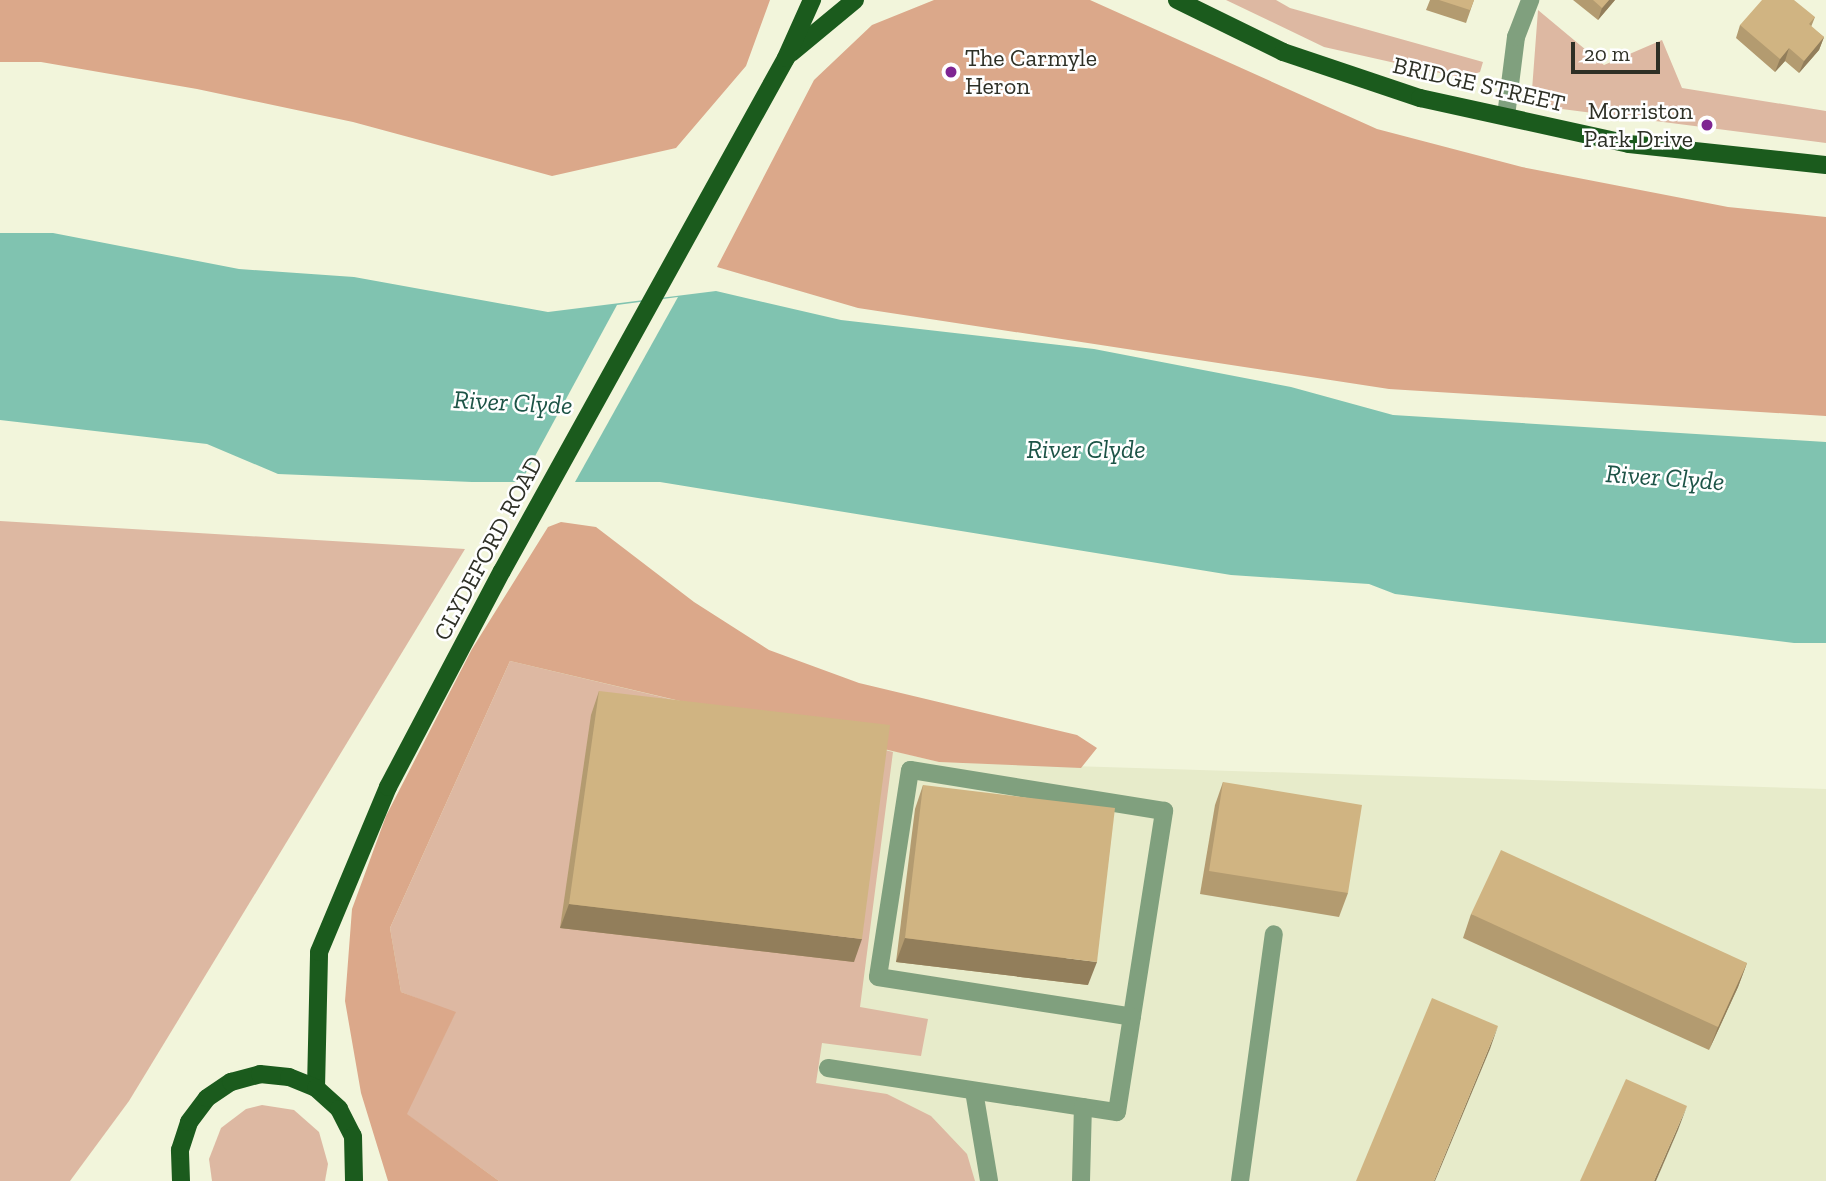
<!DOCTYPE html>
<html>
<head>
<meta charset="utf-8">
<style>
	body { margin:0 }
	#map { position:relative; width:1826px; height:1181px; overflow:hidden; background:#f2f5db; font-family:"Zilla Slab",serif }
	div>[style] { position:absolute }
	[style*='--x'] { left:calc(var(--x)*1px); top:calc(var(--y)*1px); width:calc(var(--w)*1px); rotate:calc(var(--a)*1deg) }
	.built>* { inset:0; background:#e7ebca }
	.green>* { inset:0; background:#ddb8a2 }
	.forest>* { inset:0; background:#dba88a }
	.water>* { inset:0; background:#80c3b0 }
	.pier>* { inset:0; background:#f2f5db }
	.minor>* { height:18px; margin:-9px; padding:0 9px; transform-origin:9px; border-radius:9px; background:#80a07e }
	.major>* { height:18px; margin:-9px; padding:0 9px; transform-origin:9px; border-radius:9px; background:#1b5b1d }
	.wall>* { inset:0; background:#b39b70 }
	.shaded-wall>* { inset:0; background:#927e5b }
	.building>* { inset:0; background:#d0b482 }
	.dots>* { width:19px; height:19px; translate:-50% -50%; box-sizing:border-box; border:4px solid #fff; border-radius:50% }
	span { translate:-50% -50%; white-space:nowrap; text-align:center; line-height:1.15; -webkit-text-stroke:5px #fff; paint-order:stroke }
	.poi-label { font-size:24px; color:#2e3026 }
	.left { translate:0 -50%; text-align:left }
	.right { translate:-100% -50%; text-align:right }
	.street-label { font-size:24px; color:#2e3026 }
	.water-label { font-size:26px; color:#1d5447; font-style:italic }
	.scale { position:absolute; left:1571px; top:42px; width:89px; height:32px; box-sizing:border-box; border:4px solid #2e3026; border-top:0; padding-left:9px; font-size:21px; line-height:24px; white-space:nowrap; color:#2e3026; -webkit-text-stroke:5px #fff; paint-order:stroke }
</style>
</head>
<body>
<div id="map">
	<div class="built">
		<div style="clip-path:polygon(513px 659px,939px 762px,1826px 789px,1826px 1181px,398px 1181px,390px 931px)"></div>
	</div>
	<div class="green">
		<div style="clip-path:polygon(1226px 0,1276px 0,1290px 8px,1483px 62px,1480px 72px,1462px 78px,1324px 47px)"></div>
		<div style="clip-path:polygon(1538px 10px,1604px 65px,1662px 40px,1682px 88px,1826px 111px,1826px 143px,1554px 108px,1532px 90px)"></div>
		<div style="clip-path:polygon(0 521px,465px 549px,129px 1101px,70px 1181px,0 1181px)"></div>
		<div style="clip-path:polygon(510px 661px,893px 752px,860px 1007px,928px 1019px,921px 1056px,822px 1043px,816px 1083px,887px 1094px,931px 1116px,967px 1154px,975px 1181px,499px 1181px,406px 1114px,455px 1013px,401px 992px,390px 928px)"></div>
		<div style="clip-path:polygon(262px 1105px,294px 1110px,319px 1132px,328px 1164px,325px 1181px,212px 1181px,209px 1159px,221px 1128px,246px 1109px)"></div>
	</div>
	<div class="forest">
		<div style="clip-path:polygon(0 0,770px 0,746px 66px,676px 148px,552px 176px,353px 122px,197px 89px,41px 62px,0 62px)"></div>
		<div style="clip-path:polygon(934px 0,1090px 0,1377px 129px,1522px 167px,1728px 207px,1826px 217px,1826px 416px,1389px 389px,858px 308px,717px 267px,814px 80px,872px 25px)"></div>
		<div style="clip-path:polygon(561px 522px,596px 527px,694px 602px,769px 650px,859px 683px,1077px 735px,1097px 748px,1081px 768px,939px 762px,510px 661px,390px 928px,401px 992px,456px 1012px,407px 1114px,499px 1181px,388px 1181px,361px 1093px,345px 1001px,352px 909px,386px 816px,472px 649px,548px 527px)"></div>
	</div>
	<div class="water">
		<div style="clip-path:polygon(0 233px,53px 233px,239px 269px,354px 277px,548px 312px,716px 291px,841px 320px,1094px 349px,1291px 387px,1393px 415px,1826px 442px,1826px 643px,1794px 643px,1395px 594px,1369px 584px,1231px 575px,660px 482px,472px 482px,278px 474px,207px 444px,0 420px)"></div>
	</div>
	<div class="pier">
		<div style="clip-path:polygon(678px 297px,575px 482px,521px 482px,617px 305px)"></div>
	</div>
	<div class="minor">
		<div style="--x:1506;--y:116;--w:80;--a:-82.8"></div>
		<div style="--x:1516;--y:37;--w:40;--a:-69"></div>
		<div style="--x:828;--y:1068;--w:292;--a:8.7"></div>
		<div style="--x:1117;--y:1112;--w:305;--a:-81.1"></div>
		<div style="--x:1164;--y:811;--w:257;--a:-170.8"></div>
		<div style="--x:910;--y:770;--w:209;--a:98.8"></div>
		<div style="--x:878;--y:977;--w:257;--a:8.9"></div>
		<div style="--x:974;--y:1091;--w:91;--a:80.5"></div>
		<div style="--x:1081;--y:1181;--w:74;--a:-88.5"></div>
		<div style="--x:1240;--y:1181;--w:249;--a:-82.2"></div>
	</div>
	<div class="major">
		<div style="--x:1177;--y:0;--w:118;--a:26.1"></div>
		<div style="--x:1283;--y:52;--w:145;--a:18.6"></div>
		<div style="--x:1420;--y:98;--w:214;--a:12.4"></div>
		<div style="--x:1629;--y:144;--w:198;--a:6.1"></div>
		<div style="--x:791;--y:53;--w:83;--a:-39.6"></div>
		<div style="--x:316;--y:1088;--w:136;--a:-88.7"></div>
		<div style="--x:319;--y:952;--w:179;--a:-67.3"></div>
		<div style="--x:388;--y:787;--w:244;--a:-62.2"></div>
		<div style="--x:502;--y:571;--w:586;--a:-61.03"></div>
		<div style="--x:786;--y:58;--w:64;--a:-65.9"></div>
		<div style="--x:181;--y:1181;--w:31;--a:-92"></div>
		<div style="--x:180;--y:1150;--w:29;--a:-72"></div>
		<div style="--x:189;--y:1122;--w:30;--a:-53"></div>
		<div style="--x:207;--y:1098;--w:29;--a:-34"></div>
		<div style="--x:231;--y:1082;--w:30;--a:-15"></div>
		<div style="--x:260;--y:1074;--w:29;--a:6"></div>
		<div style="--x:289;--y:1077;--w:29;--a:22"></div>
		<div style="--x:316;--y:1088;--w:31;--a:42"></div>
		<div style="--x:339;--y:1109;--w:30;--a:63"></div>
		<div style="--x:353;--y:1136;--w:45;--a:88.7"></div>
	</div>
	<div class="wall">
		<div style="clip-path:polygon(1430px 0,1474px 0,1466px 23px,1426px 10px)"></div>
		<div style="clip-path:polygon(1573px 0,1615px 0,1598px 20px)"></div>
		<div style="clip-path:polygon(1815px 17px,1811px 27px,1824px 37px,1819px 50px,1799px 73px,1785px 61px,1775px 72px,1736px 38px,1740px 25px)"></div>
		<div style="clip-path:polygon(599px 691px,854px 962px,560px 928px,591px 715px)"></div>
		<div style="clip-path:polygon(1223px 782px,1348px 893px,1339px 917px,1200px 894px,1215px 805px)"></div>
		<div style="clip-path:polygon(923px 785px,1088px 985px,896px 962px,915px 809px)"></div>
		<div style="clip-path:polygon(1471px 914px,1747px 963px,1738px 987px,1709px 1050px,1463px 938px)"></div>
	</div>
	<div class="shaded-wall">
		<div style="clip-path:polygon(1609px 0,1615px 0,1598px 20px,1602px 8px)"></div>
		<div style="clip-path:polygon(1824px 37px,1819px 50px,1799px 73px,1804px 61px)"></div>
		<div style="clip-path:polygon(1789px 48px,1785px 61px,1775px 72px,1780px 59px)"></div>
		<div style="clip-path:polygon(569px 904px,862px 939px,854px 962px,560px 928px)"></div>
		<div style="clip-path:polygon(905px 938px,1097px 962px,1088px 985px,896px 962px)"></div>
		<div style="clip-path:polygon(1747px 963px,1738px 987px,1709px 1050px,1718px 1027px)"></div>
		<div style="clip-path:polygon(1498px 1026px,1490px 1049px,1435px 1181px,1434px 1181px)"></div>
		<div style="clip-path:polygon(1687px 1106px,1678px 1130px,1656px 1181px,1654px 1181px)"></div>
	</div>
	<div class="building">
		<div style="clip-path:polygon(1439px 0,1474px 0,1470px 10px)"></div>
		<div style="clip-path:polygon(1593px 0,1609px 0,1602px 8px)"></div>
		<div style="clip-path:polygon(1762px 0,1794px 0,1815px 17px,1809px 24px,1824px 37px,1804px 61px,1789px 48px,1780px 59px,1740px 25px)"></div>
		<div style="clip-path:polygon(599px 691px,890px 725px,862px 939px,569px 904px)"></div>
		<div style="clip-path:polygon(1223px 782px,1362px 805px,1348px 893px,1209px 871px)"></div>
		<div style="clip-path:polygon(923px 785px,1115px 808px,1097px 962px,905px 938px)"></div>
		<div style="clip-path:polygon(1501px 850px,1747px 963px,1718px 1027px,1471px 914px)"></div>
		<div style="clip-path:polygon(1432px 998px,1498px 1026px,1434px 1181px,1356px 1181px)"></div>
		<div style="clip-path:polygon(1626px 1079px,1687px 1106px,1654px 1181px,1580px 1181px)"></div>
	</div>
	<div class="dots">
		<div style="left:951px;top:72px;background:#7f2592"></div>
		<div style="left:1707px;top:125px;background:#7f2592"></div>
	</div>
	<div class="poi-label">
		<span class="left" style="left:965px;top:72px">The Carmyle<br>Heron</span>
		<span class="right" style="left:1693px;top:125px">Morriston<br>Park Drive</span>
	</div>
	<div class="street-label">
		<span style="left:1479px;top:84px;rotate:13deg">BRIDGE STREET</span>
		<span style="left:488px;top:548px;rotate:-62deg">CLYDEFORD ROAD</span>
	</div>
	<div class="water-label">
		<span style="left:513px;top:403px;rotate:3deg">River Clyde</span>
		<span style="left:1086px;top:450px">River Clyde</span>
		<span style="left:1665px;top:478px;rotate:4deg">River Clyde</span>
	</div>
	<div class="scale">20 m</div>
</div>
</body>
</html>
